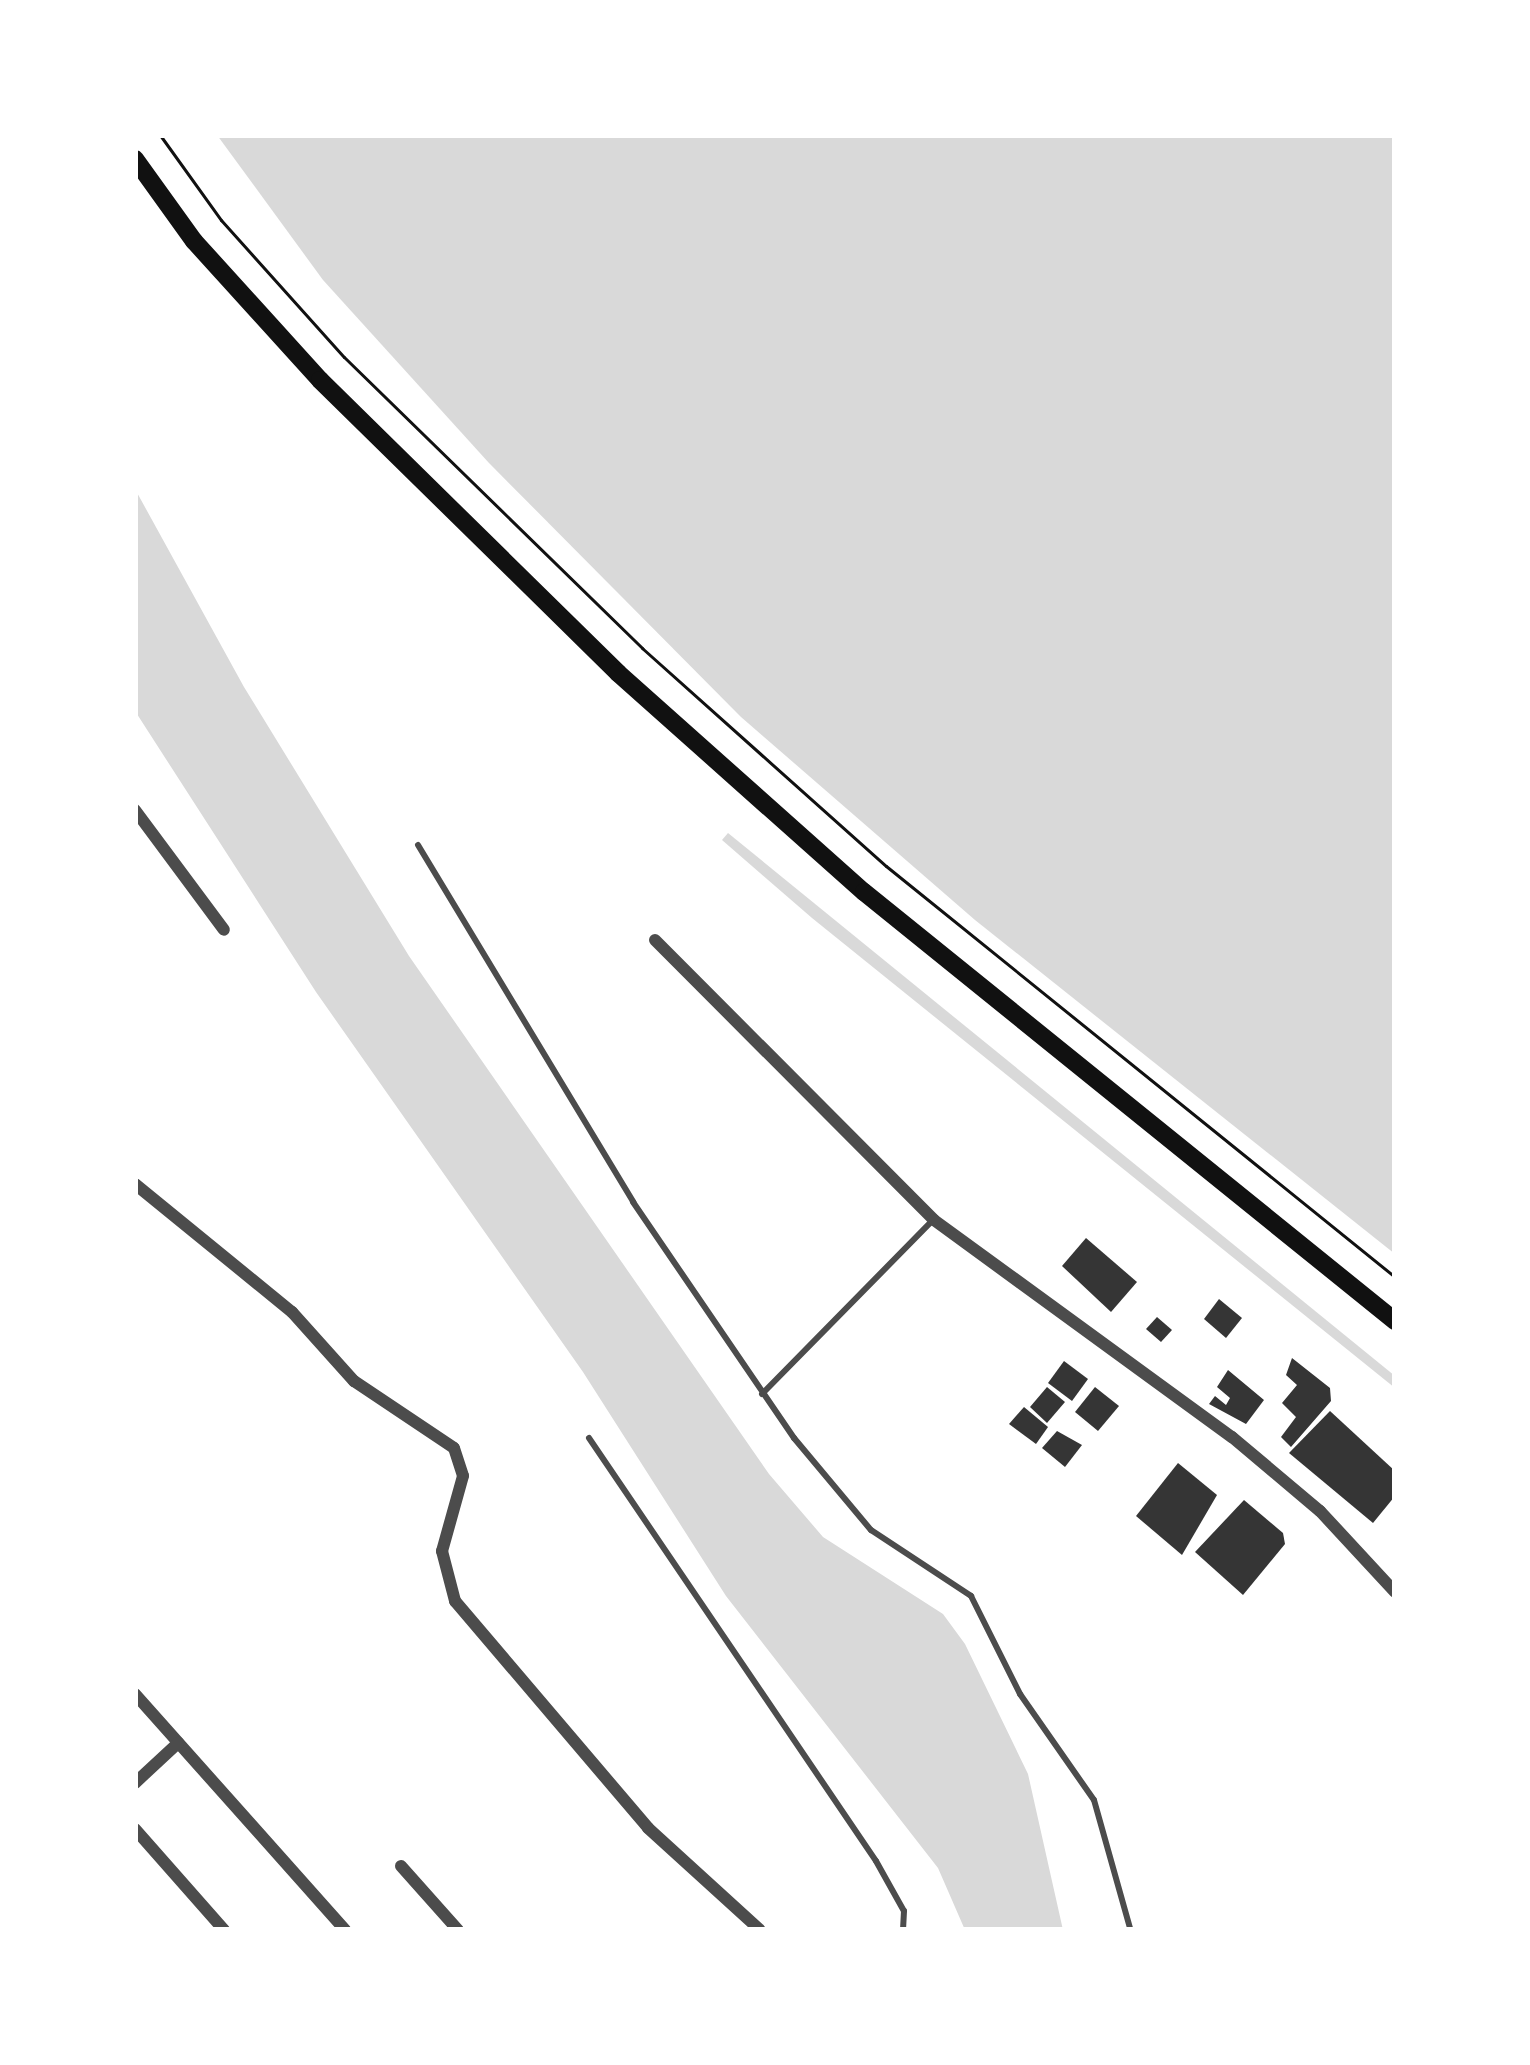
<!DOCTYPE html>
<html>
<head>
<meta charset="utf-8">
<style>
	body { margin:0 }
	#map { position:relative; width:1530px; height:2065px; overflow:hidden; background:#fff; font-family:"Varela Round",sans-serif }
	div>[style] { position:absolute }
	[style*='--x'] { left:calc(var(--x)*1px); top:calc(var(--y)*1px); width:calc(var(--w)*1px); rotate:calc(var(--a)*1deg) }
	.water>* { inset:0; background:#d9d9d9 }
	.building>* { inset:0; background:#353535 }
	.path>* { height:3px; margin:-1.5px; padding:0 1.5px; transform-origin:1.5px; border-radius:1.5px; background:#111 }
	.service>* { height:6px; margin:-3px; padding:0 3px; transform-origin:3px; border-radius:3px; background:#4c4c4c }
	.minor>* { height:12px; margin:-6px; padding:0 6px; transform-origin:6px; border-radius:6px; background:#4c4c4c }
	.primary>* { height:18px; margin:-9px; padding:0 9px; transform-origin:9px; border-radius:9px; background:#111 }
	span { translate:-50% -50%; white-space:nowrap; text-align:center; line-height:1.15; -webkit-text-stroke:12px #fff; paint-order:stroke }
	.frame { position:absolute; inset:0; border:138px solid #fff; pointer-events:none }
</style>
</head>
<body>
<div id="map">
	<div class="water">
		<div style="clip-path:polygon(217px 135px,1395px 135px,1395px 1254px,975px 920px,741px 717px,489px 463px,323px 280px)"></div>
		<div style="clip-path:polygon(135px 489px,244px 687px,409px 956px,769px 1474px,823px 1537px,943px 1614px,965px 1644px,1028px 1774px,1063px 1930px,965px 1930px,938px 1868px,726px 1596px,583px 1372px,316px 992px,135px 711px)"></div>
		<div style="clip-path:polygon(728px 833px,1395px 1376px,1395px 1388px,812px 918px,722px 840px)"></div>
	</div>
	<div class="building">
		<div style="clip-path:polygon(1086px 1238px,1137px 1282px,1111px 1312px,1062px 1266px)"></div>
		<div style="clip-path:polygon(1219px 1299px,1242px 1318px,1226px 1338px,1204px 1319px)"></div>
		<div style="clip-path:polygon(1157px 1317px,1172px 1330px,1161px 1342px,1146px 1329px)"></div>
		<div style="clip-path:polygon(1292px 1358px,1330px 1388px,1331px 1401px,1291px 1447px,1281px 1437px,1296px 1417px,1282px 1403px,1297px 1385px,1286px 1375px)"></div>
		<div style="clip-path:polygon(1064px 1361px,1088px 1379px,1072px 1401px,1048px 1383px)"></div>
		<div style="clip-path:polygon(1228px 1370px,1264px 1400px,1246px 1424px,1209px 1404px,1215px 1396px,1226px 1405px,1230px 1398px,1217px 1387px)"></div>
		<div style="clip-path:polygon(1047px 1387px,1065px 1402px,1047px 1423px,1030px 1407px)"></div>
		<div style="clip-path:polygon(1095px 1387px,1119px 1406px,1098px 1431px,1075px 1412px)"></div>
		<div style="clip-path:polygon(1024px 1407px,1048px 1427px,1036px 1444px,1009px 1424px)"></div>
		<div style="clip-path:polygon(1330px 1411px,1395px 1471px,1395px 1496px,1373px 1523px,1289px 1453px)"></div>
		<div style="clip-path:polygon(1057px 1431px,1082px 1445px,1065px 1467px,1042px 1448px)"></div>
		<div style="clip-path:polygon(1178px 1463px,1217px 1495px,1182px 1555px,1136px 1516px)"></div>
		<div style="clip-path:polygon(1244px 1500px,1283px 1533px,1285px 1544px,1243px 1595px,1195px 1552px)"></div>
	</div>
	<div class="path">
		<div style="--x:160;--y:135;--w:105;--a:54.3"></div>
		<div style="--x:221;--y:220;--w:184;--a:48.1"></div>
		<div style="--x:344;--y:357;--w:417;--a:44.3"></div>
		<div style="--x:642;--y:648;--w:327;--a:41.8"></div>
		<div style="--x:886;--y:866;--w:654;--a:38.92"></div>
	</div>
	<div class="service">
		<div style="--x:418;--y:845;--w:417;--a:58.9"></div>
		<div style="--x:633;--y:1202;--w:286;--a:55.7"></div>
		<div style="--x:794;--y:1438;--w:120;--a:50.1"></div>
		<div style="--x:871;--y:1530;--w:120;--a:33.4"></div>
		<div style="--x:971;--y:1596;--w:110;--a:63.4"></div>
		<div style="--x:1020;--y:1694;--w:129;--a:55.1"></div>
		<div style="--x:1094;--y:1800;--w:133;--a:74.3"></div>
		<div style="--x:762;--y:1394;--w:243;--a:-45.5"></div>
		<div style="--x:589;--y:1438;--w:511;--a:55.84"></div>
		<div style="--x:876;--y:1861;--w:57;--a:60.8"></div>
		<div style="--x:904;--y:1911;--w:19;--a:93"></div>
	</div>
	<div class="minor">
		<div style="--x:135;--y:810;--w:149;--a:53.4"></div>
		<div style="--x:655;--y:940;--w:395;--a:45.1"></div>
		<div style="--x:934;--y:1220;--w:369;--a:36.1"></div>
		<div style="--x:1232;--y:1437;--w:115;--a:40.1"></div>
		<div style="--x:1320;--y:1511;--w:110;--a:47.2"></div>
		<div style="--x:135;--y:1184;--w:203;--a:39.2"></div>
		<div style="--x:292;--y:1312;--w:93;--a:48.1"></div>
		<div style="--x:354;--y:1381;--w:120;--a:33.8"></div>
		<div style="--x:454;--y:1448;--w:29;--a:72"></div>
		<div style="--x:463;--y:1476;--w:78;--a:105.6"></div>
		<div style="--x:442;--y:1551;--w:52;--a:75.4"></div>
		<div style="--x:455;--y:1601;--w:298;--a:49.6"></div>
		<div style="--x:648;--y:1828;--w:151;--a:42.3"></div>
		<div style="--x:135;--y:1694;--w:316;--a:48.3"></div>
		<div style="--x:135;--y:1783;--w:59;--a:-42.9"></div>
		<div style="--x:135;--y:1829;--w:135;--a:48.6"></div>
		<div style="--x:401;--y:1866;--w:86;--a:48.3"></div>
	</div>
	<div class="primary">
		<div style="--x:135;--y:159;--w:101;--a:54.3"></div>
		<div style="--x:194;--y:241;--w:188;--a:47.8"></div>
		<div style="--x:320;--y:380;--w:418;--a:44.5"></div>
		<div style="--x:618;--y:673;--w:329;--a:41.7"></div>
		<div style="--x:864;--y:892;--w:683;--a:38.94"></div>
	</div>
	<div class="frame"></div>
</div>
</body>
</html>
